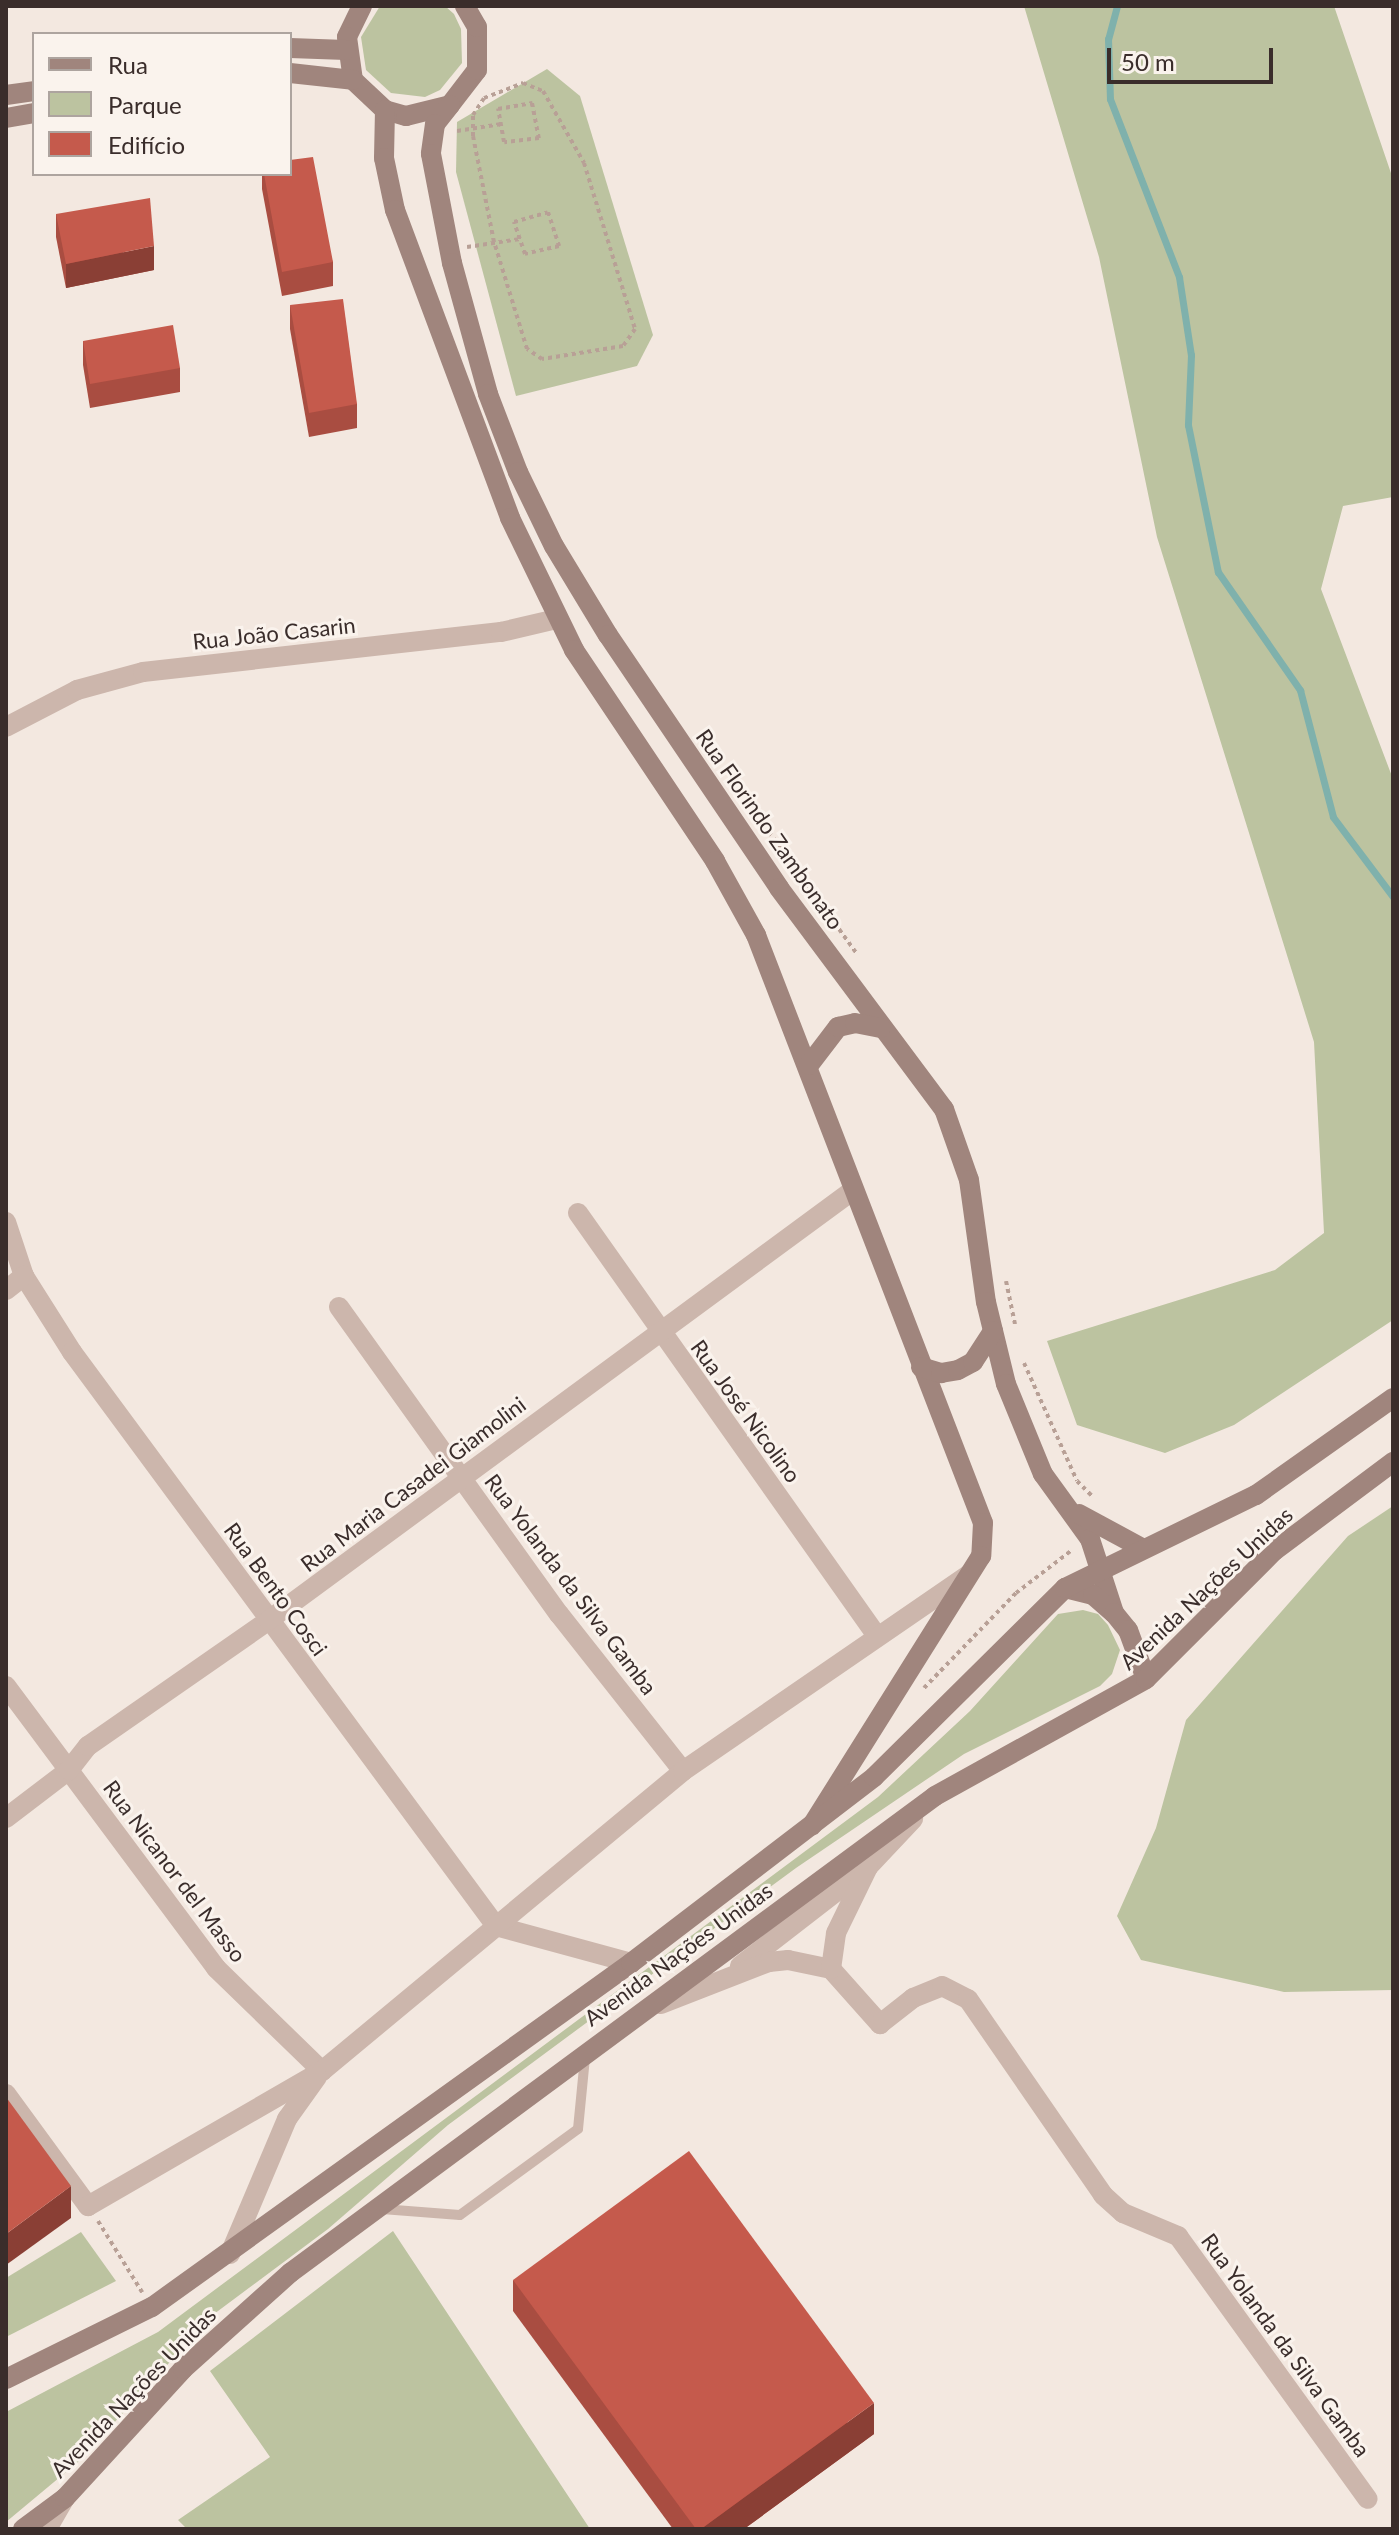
<!DOCTYPE html>
<html>
<head>
<meta charset="utf-8">
<style>
	body { margin:0 }
	#map { position:relative; width:1399px; height:2535px; overflow:hidden; background:#f3e8e0; font-family:Lato,sans-serif }
	div>[style] { position:absolute }
	[style*='--x'] { left:calc(var(--x)*1px); top:calc(var(--y)*1px); width:calc(var(--w)*1px); rotate:calc(var(--a)*1deg) }
	.green>* { inset:0; background:#bcc3a0 }
	.stream>* { height:7px; margin:-3.5px; padding:0 3.5px; transform-origin:3.5px; border-radius:3.5px; background:#7fb1ac }
	.path>* { height:4px; margin-top:-2px; transform-origin:0; background:repeating-linear-gradient(90deg,#b8a096 0 4px,transparent 0 8px) }
	.service>* { height:10px; margin:-5px; padding:0 5px; transform-origin:5px; border-radius:5px; background:#ccb6ac }
	.minor>* { height:20px; margin:-10px; padding:0 10px; transform-origin:10px; border-radius:10px; background:#ccb6ac }
	.tertiary>* { height:20px; margin:-10px; padding:0 10px; transform-origin:10px; border-radius:10px; background:#ccb6ac }
	.secondary>* { height:20px; margin:-10px; padding:0 10px; transform-origin:10px; border-radius:10px; background:#a0857d }
	.wall>* { inset:0; background:#a94d41 }
	.shaded-wall>* { inset:0; background:#8a3f35 }
	.building>* { inset:0; background:#c55a4c }
	span { translate:-50% -50%; white-space:nowrap; text-align:center; line-height:1.15; -webkit-text-stroke:6px #faf3ed; paint-order:stroke }
	.street-label { font-size:22px; color:#3a2d2b }
	.frame { position:absolute; inset:0; border:8px solid #3a2d2b; pointer-events:none }
	.legend { position:absolute; left:32px; top:32px; width:260px; height:144px; box-sizing:border-box; background:#faf3ed; border:2px solid #ada49f; margin:0; padding:10px 14px; list-style:none; font-size:24px; color:#3a2d2b }
	.legend li { display:flex; align-items:center; gap:16px; height:40px }
	.legend b { width:40px; border:2px solid #ada49f }
	.scale { position:absolute; left:1107px; top:48px; width:166px; height:36px; box-sizing:border-box; border:4px solid #3a2d2b; border-top:0; padding-left:10px; font-size:24px; line-height:28px; white-space:nowrap; color:#3a2d2b; -webkit-text-stroke:6px #faf3ed; paint-order:stroke }
</style>
</head>
<body>
<div id="map">
	<div class="green">
		<div style="clip-path:polygon(380px 6px,445px 6px,454px 14px,461px 29px,462px 63px,440px 90px,425px 97px,391px 93px,366px 70px,361px 37px)"></div>
		<div style="clip-path:polygon(1024px 6px,1334px 6px,1393px 179px,1393px 497px,1343px 506px,1321px 589px,1393px 779px,1393px 1320px,1234px 1425px,1165px 1453px,1077px 1425px,1047px 1341px,1275px 1270px,1324px 1233px,1314px 1042px,1157px 537px,1099px 257px)"></div>
		<div style="clip-path:polygon(547px 69px,580px 96px,653px 335px,637px 366px,516px 396px,456px 172px,457px 122px)"></div>
		<div style="clip-path:polygon(1393px 1506px,1393px 1990px,1284px 1992px,1141px 1960px,1117px 1916px,1156px 1828px,1186px 1720px,1348px 1536px)"></div>
		<div style="clip-path:polygon(1083px 1610px,1098px 1614px,1108px 1625px,1120px 1650px,1112px 1674px,1100px 1686px,964px 1754px,796px 1868px,448px 2125px,328px 2229px,214px 2314px,78px 2462px,6px 2522px,6px 2412px,158px 2332px,878px 1797px,970px 1711px,1058px 1614px)"></div>
		<div style="clip-path:polygon(393px 2231px,590px 2529px,187px 2529px,178px 2520px,270px 2457px,210px 2371px)"></div>
		<div style="clip-path:polygon(81px 2232px,116px 2281px,6px 2337px,6px 2278px)"></div>
	</div>
	<div class="stream">
		<div style="--x:1117;--y:6;--w:34;--a:105"></div>
		<div style="--x:1108;--y:39;--w:60;--a:88.1"></div>
		<div style="--x:1110;--y:99;--w:191;--a:68.8"></div>
		<div style="--x:1179;--y:277;--w:79;--a:81.3"></div>
		<div style="--x:1191;--y:355;--w:70;--a:92.5"></div>
		<div style="--x:1188;--y:425;--w:150;--a:78.5"></div>
		<div style="--x:1218;--y:572;--w:144;--a:55.2"></div>
		<div style="--x:1300;--y:690;--w:131;--a:75.4"></div>
		<div style="--x:1333;--y:817;--w:100;--a:53.1"></div>
	</div>
	<div class="path">
		<div style="--x:523;--y:83;--w:22;--a:22"></div>
		<div style="--x:543;--y:91;--w:83;--a:60.3"></div>
		<div style="--x:584;--y:163;--w:174;--a:72.9"></div>
		<div style="--x:635;--y:329;--w:21;--a:125"></div>
		<div style="--x:623;--y:346;--w:82;--a:170.9"></div>
		<div style="--x:542;--y:359;--w:18;--a:-146"></div>
		<div style="--x:527;--y:349;--w:112;--a:-107.1"></div>
		<div style="--x:494;--y:242;--w:108;--a:-101.2"></div>
		<div style="--x:473;--y:136;--w:21;--a:-90"></div>
		<div style="--x:473;--y:115;--w:20;--a:-57"></div>
		<div style="--x:484;--y:98;--w:42;--a:-21"></div>
		<div style="--x:532;--y:103;--w:36;--a:79"></div>
		<div style="--x:539;--y:138;--w:35;--a:173"></div>
		<div style="--x:504;--y:142;--w:34;--a:-100"></div>
		<div style="--x:498;--y:109;--w:35;--a:-10"></div>
		<div style="--x:457;--y:131;--w:45;--a:-9"></div>
		<div style="--x:548;--y:212;--w:36;--a:72"></div>
		<div style="--x:559;--y:246;--w:35;--a:167"></div>
		<div style="--x:525;--y:254;--w:34;--a:-109"></div>
		<div style="--x:514;--y:222;--w:35;--a:-16"></div>
		<div style="--x:467;--y:247;--w:54;--a:-8.6"></div>
		<div style="--x:769;--y:832;--w:150;--a:54.2"></div>
		<div style="--x:1006;--y:1281;--w:44;--a:78.2"></div>
		<div style="--x:1024;--y:1363;--w:129;--a:65.8"></div>
		<div style="--x:1077;--y:1481;--w:23;--a:45"></div>
		<div style="--x:924;--y:1688;--w:132;--a:-45.9"></div>
		<div style="--x:1016;--y:1593;--w:71;--a:-37.5"></div>
		<div style="--x:98;--y:2221;--w:84;--a:58.2"></div>
	</div>
	<div class="service">
		<div style="--x:382;--y:2209;--w:78;--a:4.4"></div>
		<div style="--x:460;--y:2215;--w:146;--a:-36.1"></div>
		<div style="--x:578;--y:2129;--w:72;--a:-84.4"></div>
	</div>
	<div class="minor">
		<div style="--x:6;--y:727;--w:80;--a:-27.5"></div>
		<div style="--x:77;--y:690;--w:68;--a:-15.3"></div>
		<div style="--x:143;--y:672;--w:360;--a:-6.4"></div>
		<div style="--x:501;--y:632;--w:57;--a:-13.1"></div>
		<div style="--x:578;--y:1213;--w:518;--a:54.75"></div>
		<div style="--x:6;--y:1222;--w:57;--a:71.6"></div>
		<div style="--x:24;--y:1276;--w:90;--a:57.7"></div>
		<div style="--x:72;--y:1352;--w:714;--a:53.55"></div>
		<div style="--x:496;--y:1926;--w:140;--a:15.3"></div>
		<div style="--x:6;--y:1290;--w:23;--a:-38"></div>
		<div style="--x:339;--y:1307;--w:378;--a:54.4"></div>
		<div style="--x:559;--y:1614;--w:200;--a:51.7"></div>
		<div style="--x:6;--y:1686;--w:352;--a:53.3"></div>
		<div style="--x:216;--y:1968;--w:148;--a:44.2"></div>
		<div style="--x:6;--y:1818;--w:79;--a:-37.3"></div>
		<div style="--x:69;--y:1770;--w:31;--a:-52"></div>
		<div style="--x:88;--y:1746;--w:221;--a:-34.8"></div>
		<div style="--x:269;--y:1620;--w:724;--a:-36.35"></div>
		<div style="--x:740;--y:1966;--w:162;--a:-37.7"></div>
		<div style="--x:868;--y:1867;--w:66;--a:-46.8"></div>
		<div style="--x:831;--y:1969;--w:74;--a:48.3"></div>
		<div style="--x:880;--y:2024;--w:42;--a:-38.2"></div>
		<div style="--x:913;--y:1998;--w:31;--a:-22"></div>
		<div style="--x:942;--y:1986;--w:29;--a:27"></div>
		<div style="--x:968;--y:1999;--w:238;--a:55.4"></div>
		<div style="--x:1103;--y:2195;--w:27;--a:42"></div>
		<div style="--x:1123;--y:2213;--w:60;--a:22.7"></div>
		<div style="--x:1178;--y:2236;--w:324;--a:54.2"></div>
		<div style="--x:661;--y:2004;--w:116;--a:-21.3"></div>
		<div style="--x:769;--y:1962;--w:19;--a:-6"></div>
		<div style="--x:788;--y:1960;--w:44;--a:11.8"></div>
		<div style="--x:831;--y:1969;--w:36;--a:-82"></div>
		<div style="--x:836;--y:1933;--w:73;--a:-64.1"></div>
		<div style="--x:6;--y:2094;--w:139;--a:53.8"></div>
		<div style="--x:88;--y:2206;--w:270;--a:-30"></div>
		<div style="--x:322;--y:2071;--w:469;--a:-39.7"></div>
		<div style="--x:683;--y:1771;--w:346;--a:-34.5"></div>
		<div style="--x:230;--y:2254;--w:147;--a:-67.1"></div>
		<div style="--x:287;--y:2119;--w:52;--a:-54.5"></div>
	</div>
	<div class="tertiary">
		<div style="--x:47;--y:2529;--w:36;--a:-60"></div>
	</div>
	<div class="secondary">
		<div style="--x:362;--y:6;--w:34;--a:116"></div>
		<div style="--x:347;--y:37;--w:43;--a:82.1"></div>
		<div style="--x:353;--y:80;--w:44;--a:43.2"></div>
		<div style="--x:385;--y:110;--w:22;--a:16"></div>
		<div style="--x:406;--y:116;--w:45;--a:-14"></div>
		<div style="--x:450;--y:105;--w:44;--a:-52.4"></div>
		<div style="--x:477;--y:70;--w:43;--a:-90"></div>
		<div style="--x:477;--y:27;--w:24;--a:-120"></div>
		<div style="--x:290;--y:48;--w:56;--a:2"></div>
		<div style="--x:290;--y:73;--w:63;--a:6.3"></div>
		<div style="--x:6;--y:95;--w:28;--a:-8"></div>
		<div style="--x:450;--y:105;--w:24;--a:128"></div>
		<div style="--x:435;--y:124;--w:30;--a:98"></div>
		<div style="--x:431;--y:154;--w:111;--a:79.1"></div>
		<div style="--x:452;--y:263;--w:136;--a:74.6"></div>
		<div style="--x:488;--y:394;--w:84;--a:69"></div>
		<div style="--x:518;--y:472;--w:82;--a:64.1"></div>
		<div style="--x:554;--y:546;--w:104;--a:58.8"></div>
		<div style="--x:608;--y:635;--w:305;--a:55.9"></div>
		<div style="--x:779;--y:888;--w:276;--a:53.3"></div>
		<div style="--x:944;--y:1109;--w:75;--a:70.6"></div>
		<div style="--x:969;--y:1180;--w:123;--a:82.1"></div>
		<div style="--x:986;--y:1302;--w:84;--a:76.3"></div>
		<div style="--x:1006;--y:1384;--w:97;--a:67.7"></div>
		<div style="--x:1043;--y:1474;--w:80;--a:54.1"></div>
		<div style="--x:1090;--y:1539;--w:78;--a:72"></div>
		<div style="--x:385;--y:110;--w:48;--a:91.2"></div>
		<div style="--x:384;--y:158;--w:53;--a:78.1"></div>
		<div style="--x:395;--y:210;--w:329;--a:69.5"></div>
		<div style="--x:510;--y:518;--w:147;--a:64.1"></div>
		<div style="--x:574;--y:650;--w:254;--a:56.2"></div>
		<div style="--x:715;--y:861;--w:85;--a:61"></div>
		<div style="--x:756;--y:935;--w:630;--a:68.89"></div>
		<div style="--x:983;--y:1523;--w:33;--a:93"></div>
		<div style="--x:981;--y:1556;--w:318;--a:122.1"></div>
		<div style="--x:6;--y:118;--w:28;--a:-10"></div>
		<div style="--x:809;--y:1065;--w:48;--a:-52.7"></div>
		<div style="--x:838;--y:1027;--w:17;--a:-13"></div>
		<div style="--x:855;--y:1023;--w:26;--a:11"></div>
		<div style="--x:921;--y:1367;--w:21;--a:17"></div>
		<div style="--x:941;--y:1373;--w:17;--a:-10"></div>
		<div style="--x:958;--y:1370;--w:17;--a:-28"></div>
		<div style="--x:973;--y:1362;--w:37;--a:-57"></div>
		<div style="--x:1079;--y:1514;--w:72;--a:28.4"></div>
		<div style="--x:1065;--y:1588;--w:29;--a:14"></div>
		<div style="--x:1093;--y:1595;--w:28;--a:41"></div>
		<div style="--x:1114;--y:1613;--w:22;--a:51"></div>
		<div style="--x:1128;--y:1630;--w:52;--a:69.8"></div>
		<div style="--x:6;--y:2379;--w:163;--a:-26.3"></div>
		<div style="--x:152;--y:2307;--w:590;--a:-35.68"></div>
		<div style="--x:631;--y:1963;--w:306;--a:-37.4"></div>
		<div style="--x:874;--y:1777;--w:269;--a:-44.7"></div>
		<div style="--x:1065;--y:1588;--w:212;--a:-26"></div>
		<div style="--x:1256;--y:1495;--w:168;--a:-35.3"></div>
		<div style="--x:23;--y:2529;--w:52;--a:-36.4"></div>
		<div style="--x:65;--y:2498;--w:175;--a:-47.5"></div>
		<div style="--x:183;--y:2369;--w:144;--a:-41.9"></div>
		<div style="--x:290;--y:2273;--w:802;--a:-36.48"></div>
		<div style="--x:935;--y:1796;--w:241;--a:-29"></div>
		<div style="--x:1146;--y:1679;--w:181;--a:-45"></div>
		<div style="--x:1274;--y:1551;--w:149;--a:-36.8"></div>
	</div>
	<div class="wall">
		<div style="clip-path:polygon(262px 174px,290px 174px,333px 262px,333px 286px,282px 296px,262px 189px)"></div>
		<div style="clip-path:polygon(56px 214px,154px 270px,66px 288px,56px 237px)"></div>
		<div style="clip-path:polygon(290px 305px,357px 404px,357px 428px,309px 437px,290px 329px)"></div>
		<div style="clip-path:polygon(83px 341px,180px 368px,180px 392px,90px 408px,83px 365px)"></div>
		<div style="clip-path:polygon(513px 2280px,874px 2434px,744px 2529px,673px 2529px,513px 2311px)"></div>
	</div>
	<div class="shaded-wall">
		<div style="clip-path:polygon(154px 246px,154px 270px,66px 288px,66px 264px)"></div>
		<div style="clip-path:polygon(71px 2186px,71px 2218px,6px 2265px,6px 2234px)"></div>
		<div style="clip-path:polygon(874px 2403px,874px 2434px,744px 2529px,701px 2529px)"></div>
	</div>
	<div class="building">
		<div style="clip-path:polygon(313px 157px,333px 262px,282px 272px,264px 174px,290px 174px,290px 160px)"></div>
		<div style="clip-path:polygon(150px 198px,154px 246px,66px 264px,56px 214px)"></div>
		<div style="clip-path:polygon(343px 299px,357px 404px,309px 413px,290px 305px)"></div>
		<div style="clip-path:polygon(173px 325px,180px 368px,90px 384px,83px 341px)"></div>
		<div style="clip-path:polygon(6px 2097px,71px 2186px,6px 2234px)"></div>
		<div style="clip-path:polygon(689px 2151px,874px 2403px,701px 2529px,696px 2529px,513px 2280px)"></div>
	</div>
	<div class="street-label">
		<span style="left:274px;top:633px;rotate:-6deg">Rua João Casarin</span>
		<span style="left:770px;top:829px;rotate:55deg">Rua Florindo Zambonato</span>
		<span style="left:746px;top:1411px;rotate:54deg">Rua José Nicolino</span>
		<span style="left:413px;top:1484px;rotate:-37deg">Rua Maria Casadei Giamolini</span>
		<span style="left:571px;top:1584px;rotate:53deg">Rua Yolanda da Silva Gamba</span>
		<span style="left:1206px;top:1588px;rotate:-43deg">Avenida Nações Unidas</span>
		<span style="left:276px;top:1589px;rotate:54deg">Rua Bento Cosci</span>
		<span style="left:175px;top:1871px;rotate:53deg">Rua Nicanor del Masso</span>
		<span style="left:678px;top:1954px;rotate:-36deg">Avenida Nações Unidas</span>
		<span style="left:1286px;top:2345px;rotate:54deg">Rua Yolanda da Silva Gamba</span>
		<span style="left:133px;top:2392px;rotate:-46deg">Avenida Nações Unidas</span>
	</div>
	<div class="frame"></div>
	<ul class="legend">
	<li><b style="height:10px;background:#a0857d"></b>Rua</li>
	<li><b style="height:22px;background:#bcc3a0"></b>Parque</li>
	<li><b style="height:22px;background:#c55a4c"></b>Edifício</li>
	</ul>
	<div class="scale">50 m</div>
</div>
</body>
</html>
